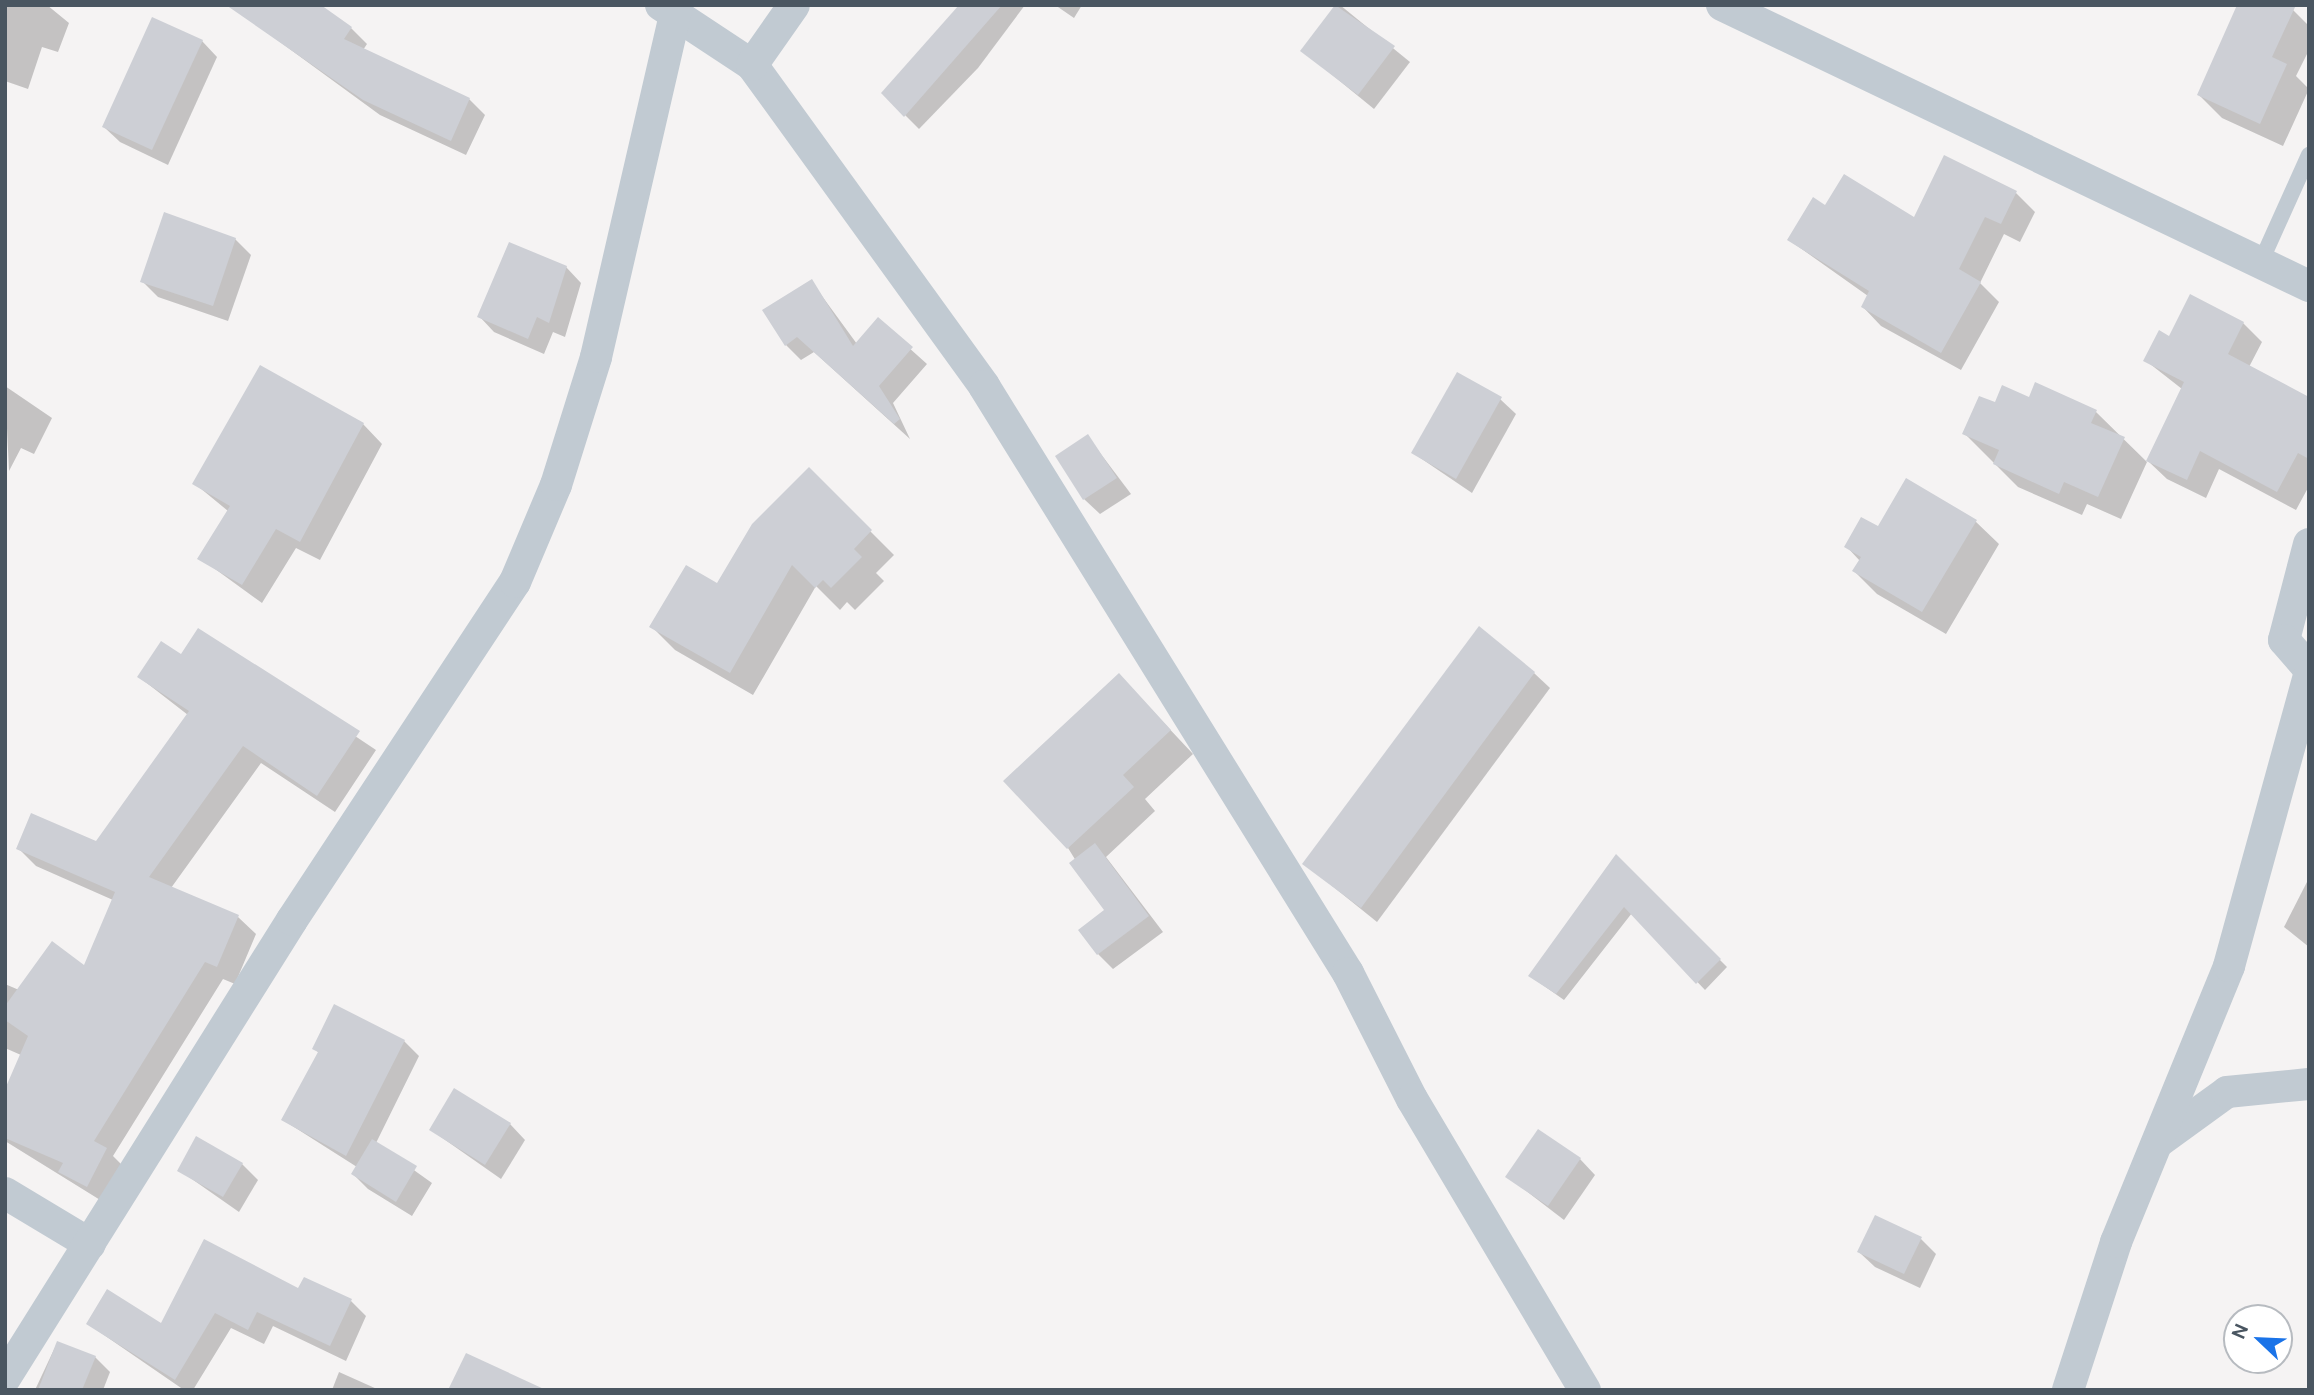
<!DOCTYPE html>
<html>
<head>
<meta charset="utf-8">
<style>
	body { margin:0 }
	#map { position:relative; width:2314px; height:1395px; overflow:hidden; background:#f5f3f3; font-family:"DM Sans",sans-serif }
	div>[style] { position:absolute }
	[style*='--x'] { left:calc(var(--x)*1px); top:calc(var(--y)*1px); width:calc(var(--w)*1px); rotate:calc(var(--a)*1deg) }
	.shadow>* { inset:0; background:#0003 }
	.building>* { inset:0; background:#cdcfd5 }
	.lane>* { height:16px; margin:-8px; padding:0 8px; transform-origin:8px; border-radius:8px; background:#c1cad2 }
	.street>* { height:32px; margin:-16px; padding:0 16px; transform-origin:16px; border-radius:16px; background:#c1cad2 }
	span { translate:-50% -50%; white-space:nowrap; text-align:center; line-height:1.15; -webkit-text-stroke:7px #fff; paint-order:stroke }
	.frame { position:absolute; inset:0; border:7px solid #4a5661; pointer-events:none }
	.north { position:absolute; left:2223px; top:1304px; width:70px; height:70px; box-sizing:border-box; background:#fff; border:2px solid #b7bbc0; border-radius:50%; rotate:293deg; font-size:19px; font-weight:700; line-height:28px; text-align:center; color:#4a5661 }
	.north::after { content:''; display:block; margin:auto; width:24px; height:32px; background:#1a73e8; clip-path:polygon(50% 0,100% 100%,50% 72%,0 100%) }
</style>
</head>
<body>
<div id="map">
	<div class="shadow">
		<div style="clip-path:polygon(5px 5px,47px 5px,69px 23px,58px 52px,42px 47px,28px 89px,5px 81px)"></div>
		<div style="clip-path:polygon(963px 5px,1025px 5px,978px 68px,919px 129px,883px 93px)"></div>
		<div style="clip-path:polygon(1055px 5px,1082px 5px,1074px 18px)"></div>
		<div style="clip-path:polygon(1340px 5px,1410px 62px,1374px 109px,1303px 51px)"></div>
		<div style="clip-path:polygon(2293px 10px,2309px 26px,2309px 50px,2296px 76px,2309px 89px,2283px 146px,2222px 118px,2199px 95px)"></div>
		<div style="clip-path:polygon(247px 18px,351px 28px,367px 44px,363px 50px,469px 99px,485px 115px,466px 155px,380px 115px)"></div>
		<div style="clip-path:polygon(202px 41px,217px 57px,168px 165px,120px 142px,104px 127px)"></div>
		<div style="clip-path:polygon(2016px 193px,2035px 212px,2020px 242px,2004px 234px,1980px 283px,1999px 302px,1961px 370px,1881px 326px,1863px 307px,1868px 296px,1789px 240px,1826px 208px,1915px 220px)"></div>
		<div style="clip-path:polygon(235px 239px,251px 255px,228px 321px,158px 297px,142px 281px)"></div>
		<div style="clip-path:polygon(566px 267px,581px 283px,565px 337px,553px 332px,544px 354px,494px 332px,479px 316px)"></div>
		<div style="clip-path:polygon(811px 281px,857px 344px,878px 320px,927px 364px,893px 403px,910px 439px,814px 352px,801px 360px,786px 345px)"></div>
		<div style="clip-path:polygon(2191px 297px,2243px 323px,2262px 342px,2249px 367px,2309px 399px,2309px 486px,2296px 510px,2219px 469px,2206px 498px,2167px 479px,2148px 461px,2182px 389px,2145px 360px,2170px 338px)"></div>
		<div style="clip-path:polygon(5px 386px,52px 418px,34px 454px,21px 448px,9px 471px)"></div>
		<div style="clip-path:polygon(1500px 399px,1516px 414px,1472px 493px,1413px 453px)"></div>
		<div style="clip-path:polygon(2030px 399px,2096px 412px,2147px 462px,2121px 519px,2087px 504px,2082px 515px,2018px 487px,1964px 433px,1996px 405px)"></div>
		<div style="clip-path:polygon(363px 424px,382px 444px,320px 560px,296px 548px,262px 603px,200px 558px,228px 511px,194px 483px)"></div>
		<div style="clip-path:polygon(1088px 437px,1131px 494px,1100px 514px,1084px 499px)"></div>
		<div style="clip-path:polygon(809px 470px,894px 555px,876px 573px,884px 581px,855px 610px,847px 602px,840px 610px,816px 586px,753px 695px,675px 650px,652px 627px,718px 585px)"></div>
		<div style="clip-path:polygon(1975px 521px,1999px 544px,1946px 634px,1877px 594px,1854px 571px,1860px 561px,1846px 546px,1878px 529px)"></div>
		<div style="clip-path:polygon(198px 631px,376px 750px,335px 812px,261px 763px,171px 888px,238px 917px,256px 934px,235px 984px,223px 979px,113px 1156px,124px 1167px,105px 1203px,5px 1141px,5px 1093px,21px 1055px,5px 1048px,5px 984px,19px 990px,85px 967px,113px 900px,36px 866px,18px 848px,96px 844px,188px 715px,139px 677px,182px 656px)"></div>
		<div style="clip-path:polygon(1534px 673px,1550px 688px,1377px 922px,1305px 864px)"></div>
		<div style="clip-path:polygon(1119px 675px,1193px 754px,1145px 799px,1155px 811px,1106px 857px,1163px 932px,1113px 969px,1098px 954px,1107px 911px,1068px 848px)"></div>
		<div style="clip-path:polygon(1617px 857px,1727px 967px,1705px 990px,1632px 913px,1564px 1000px,1530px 976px)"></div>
		<div style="clip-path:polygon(2308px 880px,2309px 881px,2309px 947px,2284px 927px)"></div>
		<div style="clip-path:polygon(404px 1041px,419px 1056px,376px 1143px,432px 1183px,412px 1216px,368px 1189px,353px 1174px,357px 1167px,283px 1120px,319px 1053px,314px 1048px)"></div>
		<div style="clip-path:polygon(510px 1124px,525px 1140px,501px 1179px,431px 1130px)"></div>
		<div style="clip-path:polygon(1580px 1159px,1595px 1175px,1564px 1220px,1508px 1177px)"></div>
		<div style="clip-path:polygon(242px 1164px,258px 1180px,239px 1212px,179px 1170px)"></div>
		<div style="clip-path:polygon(1921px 1239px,1936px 1254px,1920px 1288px,1875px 1267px,1859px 1252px)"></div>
		<div style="clip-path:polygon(299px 1290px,351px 1301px,366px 1316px,346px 1361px,273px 1326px,264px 1344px,231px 1328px,193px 1390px,184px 1390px,88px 1324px,162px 1325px)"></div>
		<div style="clip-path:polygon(57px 1343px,95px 1357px,110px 1372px,103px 1390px,35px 1390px)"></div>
		<div style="clip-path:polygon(339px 1372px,377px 1389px,378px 1390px,332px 1390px)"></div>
	</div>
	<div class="building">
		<div style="clip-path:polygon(226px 5px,321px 5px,352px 27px,344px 39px,470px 98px,451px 141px,363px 100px)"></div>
		<div style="clip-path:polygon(959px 5px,1002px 5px,904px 117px,881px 93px)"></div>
		<div style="clip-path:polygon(1335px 5px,1395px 46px,1358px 95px,1300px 51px)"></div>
		<div style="clip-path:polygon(2237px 5px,2296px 5px,2272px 57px,2287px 64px,2260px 124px,2197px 95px)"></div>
		<div style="clip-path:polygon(152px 17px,203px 40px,152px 150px,102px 127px)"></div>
		<div style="clip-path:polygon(1944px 155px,2017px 191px,2001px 224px,1985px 217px,1959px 269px,1981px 282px,1941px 353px,1861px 307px,1869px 291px,1787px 240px,1813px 197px,1825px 205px,1844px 174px,1914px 217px)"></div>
		<div style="clip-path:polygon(164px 212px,236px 238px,213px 306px,140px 282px)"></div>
		<div style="clip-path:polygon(509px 242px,567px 266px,549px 323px,537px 317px,528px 339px,477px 317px)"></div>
		<div style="clip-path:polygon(812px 279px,853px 346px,878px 317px,913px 347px,879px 386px,900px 419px,894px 424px,797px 337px,785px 346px,762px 310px)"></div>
		<div style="clip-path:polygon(2190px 294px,2244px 322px,2228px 354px,2309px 397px,2309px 459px,2298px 453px,2277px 492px,2200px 451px,2187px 480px,2146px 461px,2184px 382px,2143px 361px,2159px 330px,2169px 336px)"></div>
		<div style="clip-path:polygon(260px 365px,364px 423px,300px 542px,276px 529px,242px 585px,197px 559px,230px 506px,192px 484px)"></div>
		<div style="clip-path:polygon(1457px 372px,1502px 397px,1456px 479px,1411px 453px)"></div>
		<div style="clip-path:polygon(2035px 382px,2097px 410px,2091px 423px,2125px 437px,2098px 497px,2064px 482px,2059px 494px,1993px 464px,1999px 450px,1962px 434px,1979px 396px,1995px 402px,2002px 385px,2029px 397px)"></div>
		<div style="clip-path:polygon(1088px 434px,1117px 478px,1083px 500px,1055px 456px)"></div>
		<div style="clip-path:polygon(809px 467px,872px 530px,854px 549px,862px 557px,831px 588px,823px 580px,815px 588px,792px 565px,730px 673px,649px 627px,686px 565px,717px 583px,752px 524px)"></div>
		<div style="clip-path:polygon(1906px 478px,1977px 520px,1922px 612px,1852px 571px,1861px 557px,1844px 547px,1861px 517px,1878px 526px)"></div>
		<div style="clip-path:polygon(1479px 626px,1535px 672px,1361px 908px,1302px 864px)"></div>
		<div style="clip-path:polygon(198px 628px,360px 731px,317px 796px,243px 746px,149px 877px,239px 915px,217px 967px,205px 962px,94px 1141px,107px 1148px,87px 1187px,58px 1172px,63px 1163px,5px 1138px,5px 1089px,28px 1036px,5px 1020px,5px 1006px,52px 941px,84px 965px,115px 892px,16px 849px,31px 813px,96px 841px,189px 711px,137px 677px,161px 641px,181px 654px)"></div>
		<div style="clip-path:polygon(1119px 673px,1171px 730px,1123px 775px,1134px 787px,1067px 849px,1003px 781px)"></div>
		<div style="clip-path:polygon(1095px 843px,1149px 916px,1097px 955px,1078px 930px,1104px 910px,1069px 863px)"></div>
		<div style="clip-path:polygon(1616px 854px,1721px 959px,1696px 984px,1624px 907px,1556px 994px,1528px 976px)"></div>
		<div style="clip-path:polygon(334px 1004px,405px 1040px,346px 1156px,281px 1120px,318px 1052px,312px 1049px)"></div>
		<div style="clip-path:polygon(454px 1088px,511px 1123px,485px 1165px,429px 1130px)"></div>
		<div style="clip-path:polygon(1538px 1129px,1581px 1158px,1548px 1206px,1505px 1177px)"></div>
		<div style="clip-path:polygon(196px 1136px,243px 1163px,223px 1197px,177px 1171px)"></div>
		<div style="clip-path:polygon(372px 1139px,417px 1166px,396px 1202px,351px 1174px)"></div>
		<div style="clip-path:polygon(1875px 1215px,1922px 1237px,1904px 1274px,1857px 1252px)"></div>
		<div style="clip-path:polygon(204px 1239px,298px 1288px,304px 1277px,352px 1299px,330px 1346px,257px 1312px,248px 1330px,215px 1313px,175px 1380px,86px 1324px,107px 1289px,161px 1323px)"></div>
		<div style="clip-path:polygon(57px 1341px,96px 1356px,82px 1390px,38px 1390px)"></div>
		<div style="clip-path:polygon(466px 1353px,546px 1390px,448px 1390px)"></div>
	</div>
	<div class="lane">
		<div style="--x:2259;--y:266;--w:122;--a:-65.8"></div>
	</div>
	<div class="street">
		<div style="--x:661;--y:5;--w:109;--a:33.4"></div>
		<div style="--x:752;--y:65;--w:396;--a:54.1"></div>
		<div style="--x:984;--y:386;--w:691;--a:58.2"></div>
		<div style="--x:1348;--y:973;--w:141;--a:63.1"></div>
		<div style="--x:1412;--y:1099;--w:339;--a:59.3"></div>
		<div style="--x:1722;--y:5;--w:651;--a:25.58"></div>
		<div style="--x:752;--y:65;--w:73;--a:-55"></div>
		<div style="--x:2309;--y:544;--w:99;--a:104.6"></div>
		<div style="--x:2284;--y:640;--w:38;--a:49"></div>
		<div style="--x:2158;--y:1142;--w:85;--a:-35.9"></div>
		<div style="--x:2227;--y:1092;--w:82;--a:-5.6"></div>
		<div style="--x:5;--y:1193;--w:99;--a:31"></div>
		<div style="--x:5;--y:1378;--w:540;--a:-57.93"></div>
		<div style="--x:292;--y:920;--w:405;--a:-56.6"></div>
		<div style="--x:515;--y:582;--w:105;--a:-67.1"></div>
		<div style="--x:556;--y:485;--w:134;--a:-72.6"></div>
		<div style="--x:596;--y:357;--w:361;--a:-77"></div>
		<div style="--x:2068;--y:1390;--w:156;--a:-72"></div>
		<div style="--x:2116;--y:1242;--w:298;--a:-67.7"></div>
		<div style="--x:2229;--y:966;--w:302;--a:-74.6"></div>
	</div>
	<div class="frame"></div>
	<div class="north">N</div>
</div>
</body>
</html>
